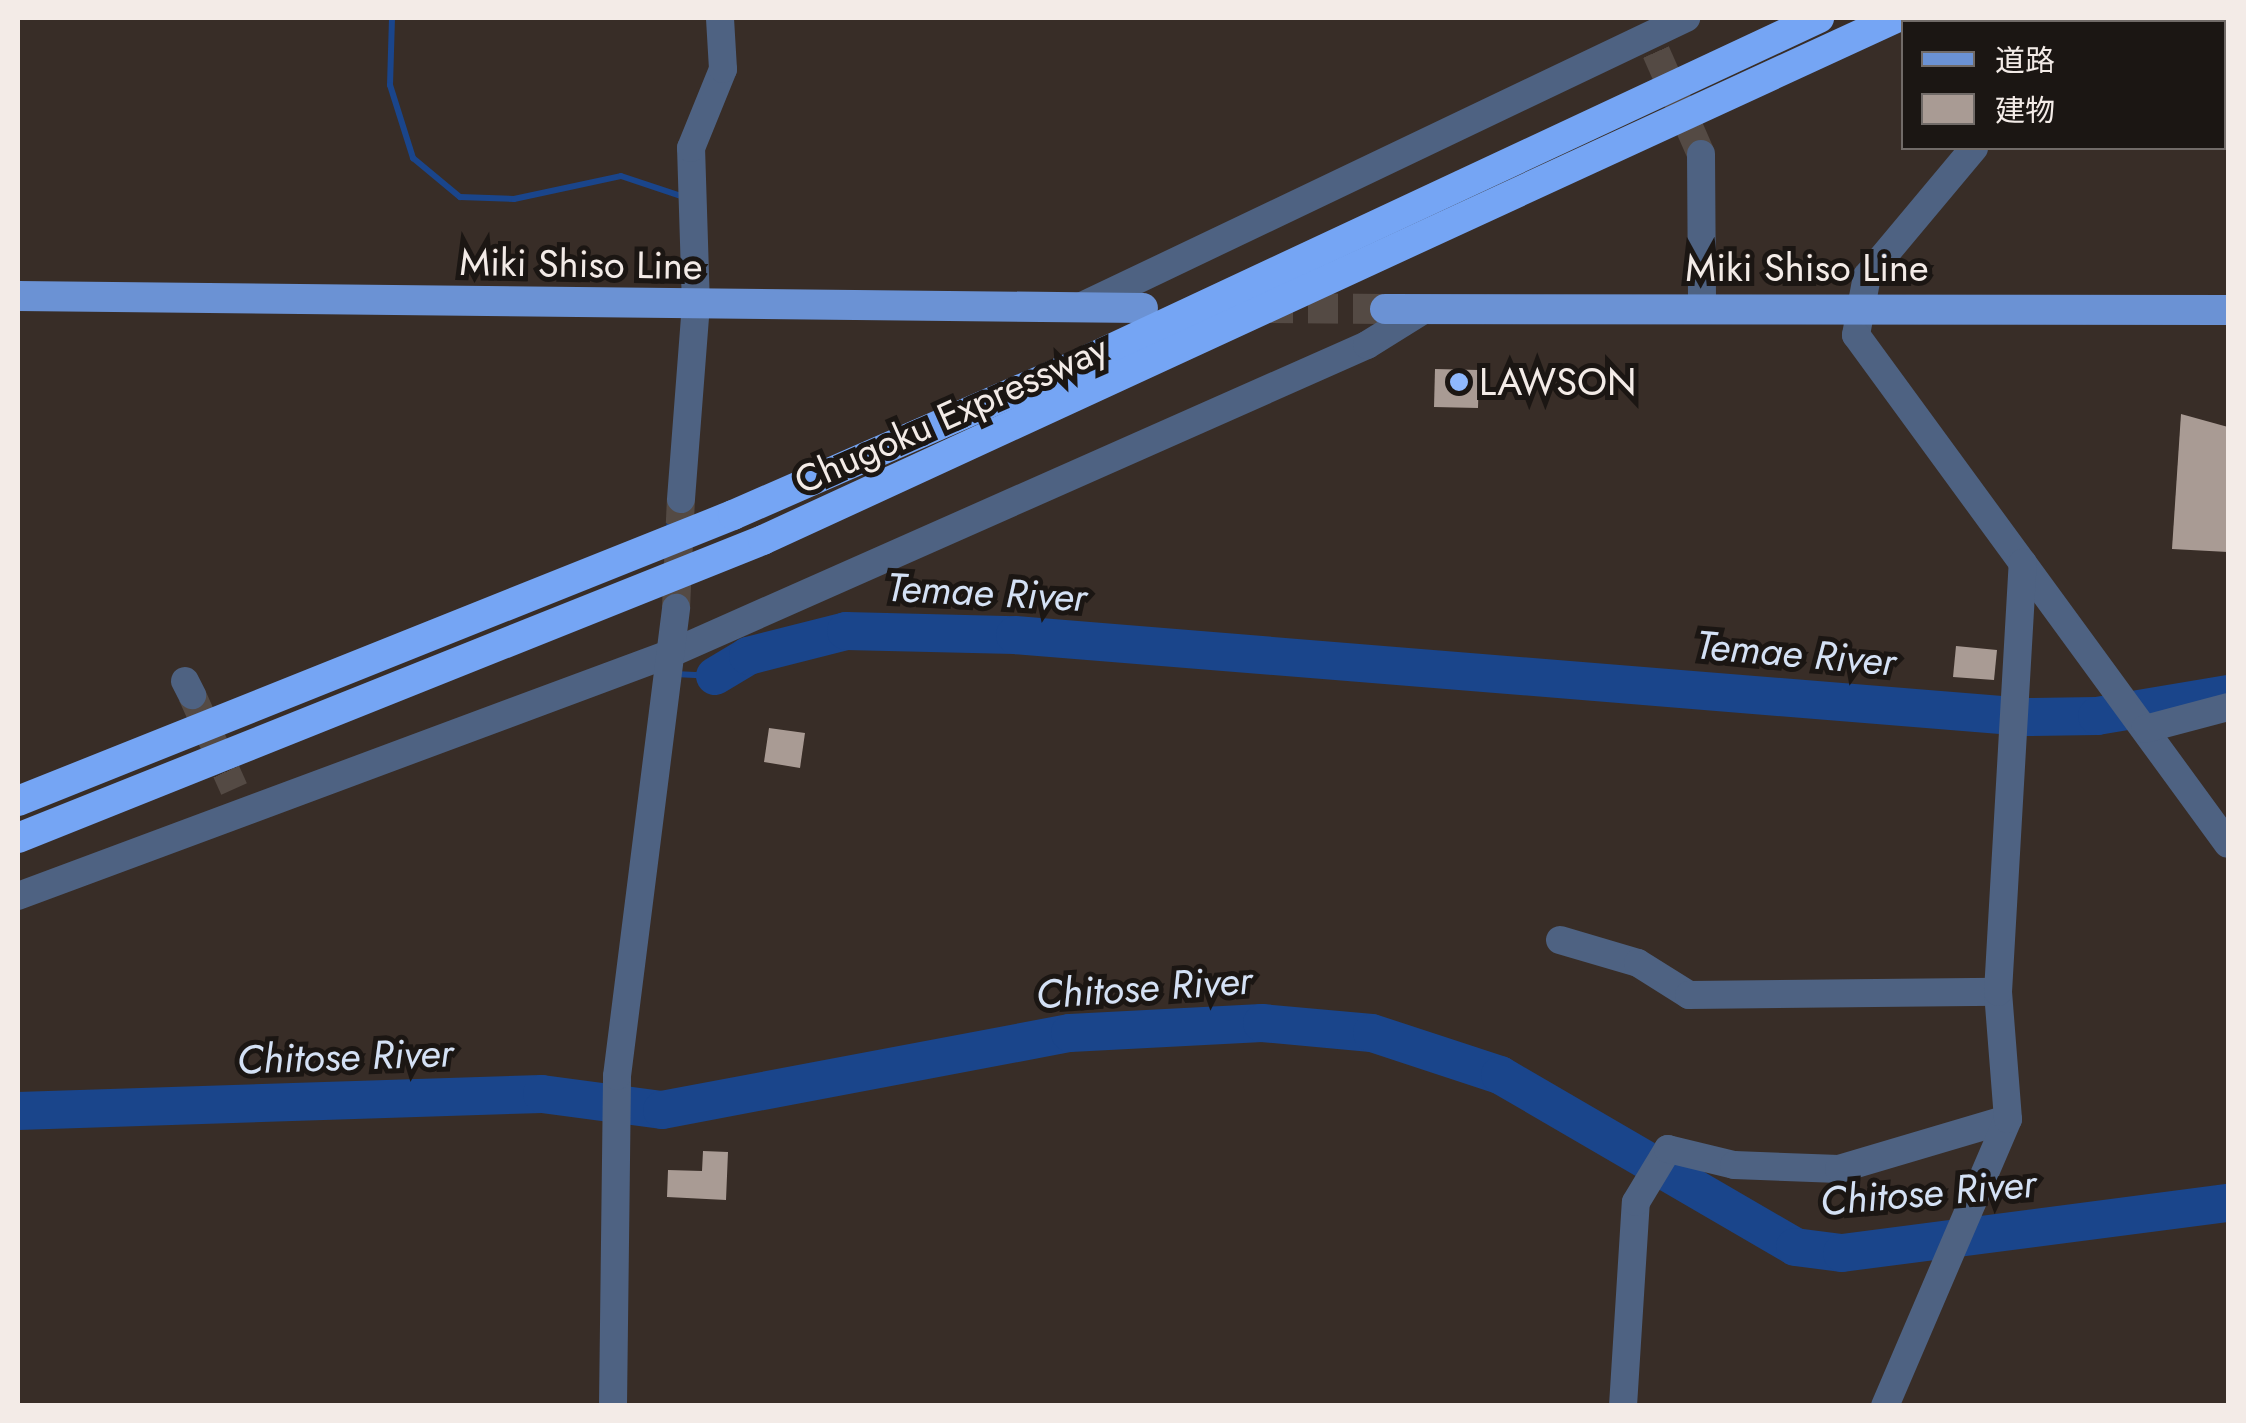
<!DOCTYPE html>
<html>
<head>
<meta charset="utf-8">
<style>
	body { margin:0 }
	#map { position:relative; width:2246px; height:1423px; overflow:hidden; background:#382d27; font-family:Jost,"Noto Sans JP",sans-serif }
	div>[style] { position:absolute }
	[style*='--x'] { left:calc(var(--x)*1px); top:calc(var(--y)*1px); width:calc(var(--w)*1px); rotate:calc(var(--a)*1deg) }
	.stream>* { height:6px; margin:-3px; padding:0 3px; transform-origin:3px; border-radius:3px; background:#1a458b }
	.river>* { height:38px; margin:-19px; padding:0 19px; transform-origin:19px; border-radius:19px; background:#1a458b }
	.building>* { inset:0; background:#a99b94 }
	.minor-tunnel>* { height:28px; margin-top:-14px; transform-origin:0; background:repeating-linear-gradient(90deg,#544a44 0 28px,transparent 0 42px) }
	.major-tunnel>* { height:30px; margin-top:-15px; transform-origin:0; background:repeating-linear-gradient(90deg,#544a44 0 30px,transparent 0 45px) }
	.minor>* { height:28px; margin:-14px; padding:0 14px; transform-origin:14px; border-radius:14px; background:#4e6282 }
	.major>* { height:30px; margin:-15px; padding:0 15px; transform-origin:15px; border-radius:15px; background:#6b92d4 }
	.highway>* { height:30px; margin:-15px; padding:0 15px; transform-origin:15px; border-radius:15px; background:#75a5f4 }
	.dots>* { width:28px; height:28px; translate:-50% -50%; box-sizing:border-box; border:5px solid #1b1613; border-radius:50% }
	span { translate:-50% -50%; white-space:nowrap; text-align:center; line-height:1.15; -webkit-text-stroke:10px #1b1613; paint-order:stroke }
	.street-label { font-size:38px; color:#f3ebe7 }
	.poi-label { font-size:38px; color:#f3ebe7 }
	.left { translate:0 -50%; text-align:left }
	.water-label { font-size:40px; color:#d4e1f5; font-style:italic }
	.frame { position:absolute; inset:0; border:20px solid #f3ebe7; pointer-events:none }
	.legend { position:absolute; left:1901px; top:20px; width:325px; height:130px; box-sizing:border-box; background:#1b1613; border:2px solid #716b68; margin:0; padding:12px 18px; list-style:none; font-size:30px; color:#f3ebe7 }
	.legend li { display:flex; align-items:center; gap:20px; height:50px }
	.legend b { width:50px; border:2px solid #716b68 }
</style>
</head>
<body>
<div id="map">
	<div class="stream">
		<div style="--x:392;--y:18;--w:67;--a:91.7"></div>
		<div style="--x:390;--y:85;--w:77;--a:72.5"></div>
		<div style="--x:413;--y:158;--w:61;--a:39.7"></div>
		<div style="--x:460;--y:197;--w:54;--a:2.1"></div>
		<div style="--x:514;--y:199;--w:109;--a:-12.1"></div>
		<div style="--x:621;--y:176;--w:66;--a:18.4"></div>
		<div style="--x:669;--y:531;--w:27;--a:-86"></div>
		<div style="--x:675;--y:674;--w:40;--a:2.9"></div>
	</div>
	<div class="river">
		<div style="--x:715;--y:676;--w:39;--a:-31"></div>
		<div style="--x:748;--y:656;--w:101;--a:-14.3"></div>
		<div style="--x:846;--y:631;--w:169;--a:1.4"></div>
		<div style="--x:1015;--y:635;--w:1014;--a:4.64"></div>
		<div style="--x:2026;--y:717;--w:71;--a:-0.8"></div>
		<div style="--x:2097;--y:716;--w:133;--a:-9.5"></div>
		<div style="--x:18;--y:1111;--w:524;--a:-1.86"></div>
		<div style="--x:542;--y:1094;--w:121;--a:7.6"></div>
		<div style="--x:662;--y:1110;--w:415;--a:-10.7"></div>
		<div style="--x:1070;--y:1033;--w:192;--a:-3"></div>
		<div style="--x:1262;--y:1023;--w:110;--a:5.2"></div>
		<div style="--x:1372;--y:1033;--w:135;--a:18.2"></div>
		<div style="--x:1500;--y:1075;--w:341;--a:30.2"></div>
		<div style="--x:1795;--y:1247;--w:47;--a:7.3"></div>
		<div style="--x:1842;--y:1253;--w:389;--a:-7.4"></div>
	</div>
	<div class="building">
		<div style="clip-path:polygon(1435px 369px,1479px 370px,1478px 408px,1434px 407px)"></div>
		<div style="clip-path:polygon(2181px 414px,2228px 427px,2228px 552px,2172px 549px)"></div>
		<div style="clip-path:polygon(1956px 646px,1997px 650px,1994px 680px,1953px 677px)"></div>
		<div style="clip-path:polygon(769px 728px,805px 733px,800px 768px,764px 762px)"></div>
		<div style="clip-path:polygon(703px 1151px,728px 1152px,726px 1200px,667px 1197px,668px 1170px,702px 1171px)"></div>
	</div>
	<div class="minor-tunnel">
		<div style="--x:1656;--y:52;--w:111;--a:66.2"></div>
		<div style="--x:676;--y:608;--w:109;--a:-87.4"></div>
		<div style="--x:192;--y:695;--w:103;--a:65.9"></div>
	</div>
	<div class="major-tunnel">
		<div style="--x:1263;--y:308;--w:122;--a:0.5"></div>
	</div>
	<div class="minor">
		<div style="--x:2074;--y:22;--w:9;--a:-27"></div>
		<div style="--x:1974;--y:148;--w:167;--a:129.9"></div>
		<div style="--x:1867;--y:276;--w:60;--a:100.6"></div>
		<div style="--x:1856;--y:335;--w:630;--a:53.84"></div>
		<div style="--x:1701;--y:154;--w:153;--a:89.6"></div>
		<div style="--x:1078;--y:308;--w:674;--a:-25.5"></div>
		<div style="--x:681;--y:499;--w:194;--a:-85.6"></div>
		<div style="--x:696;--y:306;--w:158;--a:-91.8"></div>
		<div style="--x:691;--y:148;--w:85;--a:-67.9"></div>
		<div style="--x:723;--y:69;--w:51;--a:-93.4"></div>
		<div style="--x:185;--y:681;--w:16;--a:63"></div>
		<div style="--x:2145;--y:729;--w:86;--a:-14.8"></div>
		<div style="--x:18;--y:896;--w:700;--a:-20.4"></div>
		<div style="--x:674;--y:652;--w:758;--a:-23.89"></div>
		<div style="--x:1367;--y:345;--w:68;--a:-31.8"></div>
		<div style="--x:1560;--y:940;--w:81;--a:16.4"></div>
		<div style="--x:1638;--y:963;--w:60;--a:32.1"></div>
		<div style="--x:1689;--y:995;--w:309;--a:-0.6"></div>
		<div style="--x:613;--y:1406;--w:330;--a:-89.3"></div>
		<div style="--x:617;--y:1076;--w:472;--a:-82.8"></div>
		<div style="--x:1623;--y:1406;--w:204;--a:-86.4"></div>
		<div style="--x:1636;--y:1202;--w:62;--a:-58.9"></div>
		<div style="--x:1668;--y:1149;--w:68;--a:13.6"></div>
		<div style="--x:1734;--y:1165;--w:105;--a:2.2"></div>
		<div style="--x:1839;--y:1169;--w:176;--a:-16.5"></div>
		<div style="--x:1885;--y:1406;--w:312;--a:-66.8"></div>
		<div style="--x:2008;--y:1119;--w:127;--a:-94.5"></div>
		<div style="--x:1998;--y:992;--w:430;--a:-86.7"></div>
	</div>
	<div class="major">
		<div style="--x:18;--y:296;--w:1125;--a:0.61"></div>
		<div style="--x:1385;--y:309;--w:843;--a:0.07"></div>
	</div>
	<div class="highway">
		<div style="--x:18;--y:801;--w:770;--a:-21.8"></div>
		<div style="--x:733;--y:515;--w:368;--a:-23.6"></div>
		<div style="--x:1070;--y:368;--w:827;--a:-25.05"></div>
		<div style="--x:18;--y:838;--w:802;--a:-21.8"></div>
		<div style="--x:763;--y:540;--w:1247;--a:-24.74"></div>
	</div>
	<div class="dots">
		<div style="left:1459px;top:382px;background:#8fb8fd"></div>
	</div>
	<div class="street-label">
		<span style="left:581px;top:264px;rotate:1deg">Miki Shiso Line</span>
		<span style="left:1807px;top:268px">Miki Shiso Line</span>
		<span style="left:951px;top:414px;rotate:-24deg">Chugoku Expressway</span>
	</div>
	<div class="poi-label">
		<span class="left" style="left:1479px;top:382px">LAWSON</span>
	</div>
	<div class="water-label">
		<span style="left:987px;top:592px;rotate:3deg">Temae River</span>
		<span style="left:1796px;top:653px;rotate:5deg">Temae River</span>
		<span style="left:1144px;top:987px;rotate:-4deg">Chitose River</span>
		<span style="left:345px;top:1056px;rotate:-2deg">Chitose River</span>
		<span style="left:1928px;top:1192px;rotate:-5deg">Chitose River</span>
	</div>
	<div class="frame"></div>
	<ul class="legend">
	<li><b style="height:12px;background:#6b92d4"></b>道路</li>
	<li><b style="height:28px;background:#a99b94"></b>建物</li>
	</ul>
</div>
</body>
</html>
